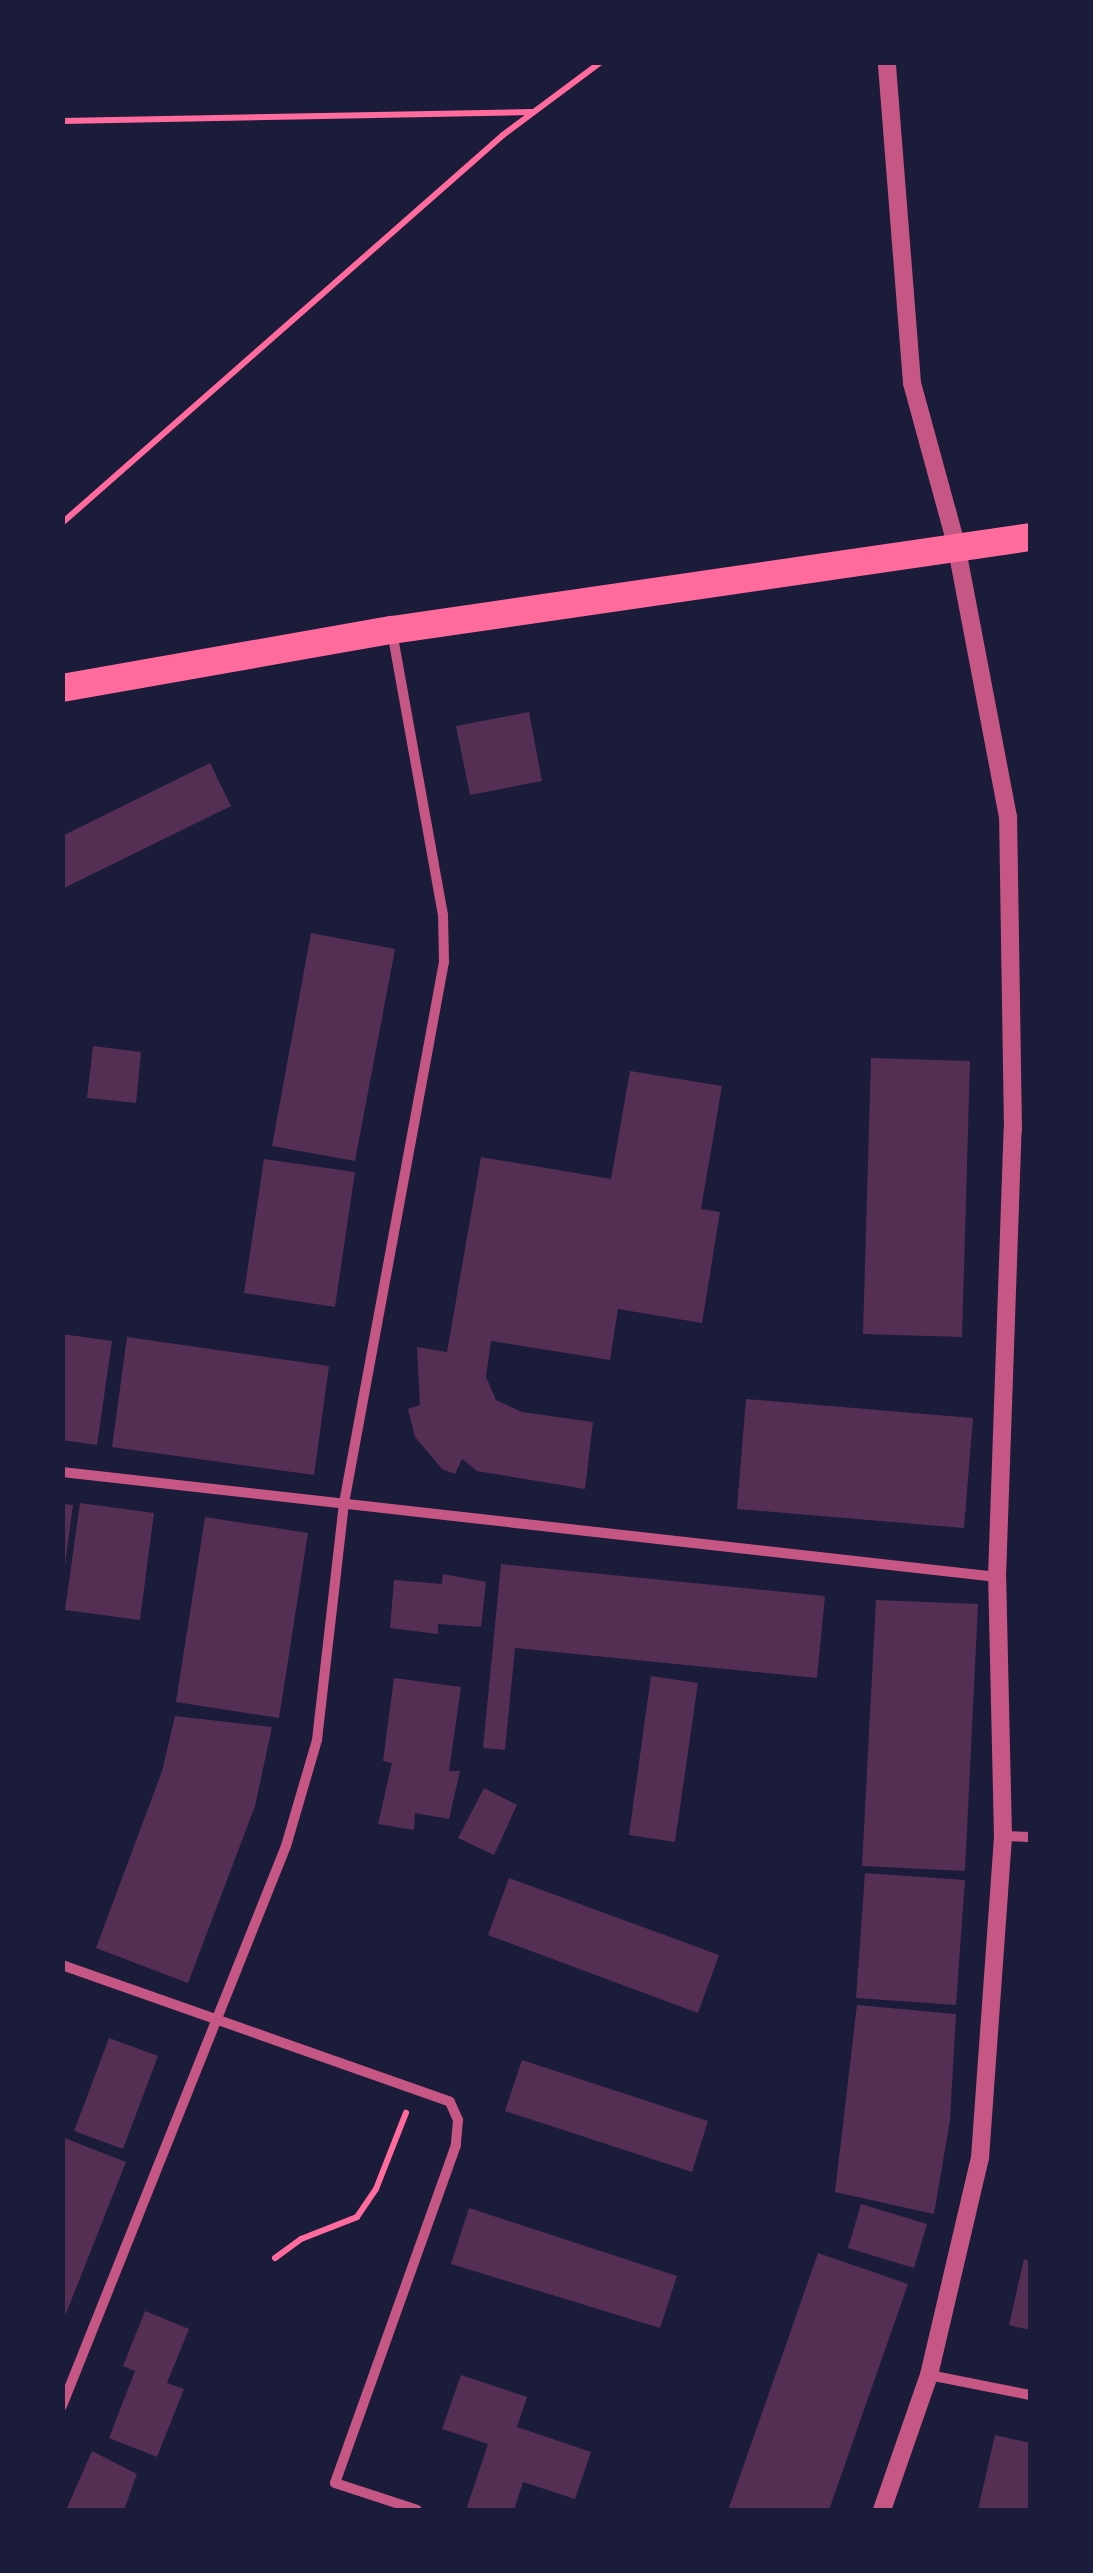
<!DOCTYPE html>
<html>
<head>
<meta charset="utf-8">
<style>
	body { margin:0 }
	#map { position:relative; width:1093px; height:2573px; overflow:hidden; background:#1b1b3a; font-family:Figtree,sans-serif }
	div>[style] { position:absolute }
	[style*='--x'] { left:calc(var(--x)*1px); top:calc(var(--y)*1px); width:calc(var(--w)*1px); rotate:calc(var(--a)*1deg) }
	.building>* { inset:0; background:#542f53 }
	.path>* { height:6px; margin:-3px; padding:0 3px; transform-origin:3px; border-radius:3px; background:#ff6b9d }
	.minor>* { height:10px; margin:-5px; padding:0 5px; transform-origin:5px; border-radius:5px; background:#c65784 }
	.tertiary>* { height:18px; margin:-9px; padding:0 9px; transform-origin:9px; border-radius:9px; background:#c65784 }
	.trunk>* { height:28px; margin:-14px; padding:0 14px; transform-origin:14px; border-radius:14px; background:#ff6b9d }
	span { translate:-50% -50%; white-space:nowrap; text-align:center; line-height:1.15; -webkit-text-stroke:9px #1b1b3a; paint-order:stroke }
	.frame { position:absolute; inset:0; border:65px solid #1b1b3a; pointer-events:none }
</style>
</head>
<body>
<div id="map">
	<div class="building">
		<div style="clip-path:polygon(529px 712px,542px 781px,470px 795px,456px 726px)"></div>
		<div style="clip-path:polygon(210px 763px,231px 806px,62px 889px,62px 836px)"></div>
		<div style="clip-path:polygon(311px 933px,395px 949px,355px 1161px,272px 1146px)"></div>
		<div style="clip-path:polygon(93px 1046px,141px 1052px,136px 1103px,87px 1098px)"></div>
		<div style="clip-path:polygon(871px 1058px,970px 1061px,962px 1337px,863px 1334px)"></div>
		<div style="clip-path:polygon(630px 1071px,722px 1086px,701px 1209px,720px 1212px,702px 1323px,618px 1309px,610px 1360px,491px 1341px,486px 1377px,496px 1400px,522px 1412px,593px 1422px,585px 1489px,477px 1471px,462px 1459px,455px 1474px,442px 1469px,415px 1437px,408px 1409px,420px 1405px,417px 1347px,447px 1352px,481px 1157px,611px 1179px)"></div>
		<div style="clip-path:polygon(264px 1159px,355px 1172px,335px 1307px,244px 1293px)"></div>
		<div style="clip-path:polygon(62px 1334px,112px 1341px,97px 1445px,62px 1440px)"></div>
		<div style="clip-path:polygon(127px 1337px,329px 1366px,314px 1475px,112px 1447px)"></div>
		<div style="clip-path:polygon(746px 1399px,973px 1418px,964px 1528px,737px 1509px)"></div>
		<div style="clip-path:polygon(80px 1503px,154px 1513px,140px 1620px,65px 1610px)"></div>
		<div style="clip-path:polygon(62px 1504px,73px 1505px,65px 1565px,62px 1565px)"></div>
		<div style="clip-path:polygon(205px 1517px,308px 1533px,279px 1718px,176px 1702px)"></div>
		<div style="clip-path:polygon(501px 1564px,825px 1596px,817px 1678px,515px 1648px,505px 1750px,483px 1748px)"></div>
		<div style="clip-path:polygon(443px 1574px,486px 1582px,481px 1627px,438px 1624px,438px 1634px,390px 1628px,394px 1580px,442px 1584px)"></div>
		<div style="clip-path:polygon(876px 1600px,978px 1604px,965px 1871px,862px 1866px)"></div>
		<div style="clip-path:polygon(651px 1676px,698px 1683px,675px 1842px,629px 1835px)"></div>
		<div style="clip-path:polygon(394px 1678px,461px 1687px,449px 1771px,460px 1771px,449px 1819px,415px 1813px,414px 1830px,378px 1824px,392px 1763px,383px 1761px)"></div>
		<div style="clip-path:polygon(175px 1716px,272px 1727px,255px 1806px,188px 1983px,96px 1948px,162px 1771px)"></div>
		<div style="clip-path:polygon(484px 1788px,517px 1805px,494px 1855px,458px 1838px)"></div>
		<div style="clip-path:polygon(865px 1873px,965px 1880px,956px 2005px,856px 1998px)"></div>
		<div style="clip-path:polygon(509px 1878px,719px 1955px,698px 2013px,488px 1935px)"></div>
		<div style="clip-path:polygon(857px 2005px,956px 2014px,950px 2120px,934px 2214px,835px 2192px)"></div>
		<div style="clip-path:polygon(109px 2038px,158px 2056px,123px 2149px,74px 2131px)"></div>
		<div style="clip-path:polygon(522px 2060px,708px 2121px,692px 2172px,505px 2111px)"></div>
		<div style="clip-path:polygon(62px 2137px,126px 2162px,63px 2321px,62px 2321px)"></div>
		<div style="clip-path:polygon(861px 2204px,927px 2224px,914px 2268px,848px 2248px)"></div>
		<div style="clip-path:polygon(469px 2208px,677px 2276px,660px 2328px,451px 2264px)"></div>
		<div style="clip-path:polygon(818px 2253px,908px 2284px,829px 2510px,728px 2510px)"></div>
		<div style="clip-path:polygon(1024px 2259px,1030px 2261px,1030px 2330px,1009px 2325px)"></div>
		<div style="clip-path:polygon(145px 2311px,189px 2329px,167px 2383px,184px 2389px,157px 2457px,109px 2438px,135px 2371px,123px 2366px)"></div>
		<div style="clip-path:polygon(461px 2375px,527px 2397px,517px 2427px,591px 2452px,575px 2499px,523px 2482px,514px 2510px,466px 2510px,488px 2444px,442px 2429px)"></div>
		<div style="clip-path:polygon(995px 2435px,1030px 2443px,1030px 2510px,978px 2510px)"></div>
		<div style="clip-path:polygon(92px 2451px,137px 2474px,124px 2510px,66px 2510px)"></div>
	</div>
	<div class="path">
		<div style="--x:62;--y:121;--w:469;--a:-1.1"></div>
		<div style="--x:62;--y:523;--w:587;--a:-41.34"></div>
		<div style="--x:503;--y:135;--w:122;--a:-36.7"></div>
		<div style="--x:275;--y:2258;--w:32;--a:-36"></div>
		<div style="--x:301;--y:2239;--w:60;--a:-21.4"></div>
		<div style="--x:357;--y:2217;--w:34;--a:-56"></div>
		<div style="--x:376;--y:2189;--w:82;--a:-68.5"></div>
	</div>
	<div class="minor">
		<div style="--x:62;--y:1472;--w:941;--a:6.41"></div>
		<div style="--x:1003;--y:1836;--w:27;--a:2"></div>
		<div style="--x:62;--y:1965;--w:411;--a:19.4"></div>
		<div style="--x:450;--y:2102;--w:20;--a:66"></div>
		<div style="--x:458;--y:2120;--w:25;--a:95"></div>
		<div style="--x:456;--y:2145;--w:359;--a:109.7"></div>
		<div style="--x:335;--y:2483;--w:86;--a:18.2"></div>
		<div style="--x:929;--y:2375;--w:103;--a:11.2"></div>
		<div style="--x:62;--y:2406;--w:603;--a:-68.2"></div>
		<div style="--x:286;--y:1846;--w:110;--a:-73.7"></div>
		<div style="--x:317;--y:1740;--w:239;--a:-83.5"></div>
		<div style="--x:344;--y:1503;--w:550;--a:-79.53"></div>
		<div style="--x:444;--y:962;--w:47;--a:-91.2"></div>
		<div style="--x:443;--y:915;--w:289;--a:-100.2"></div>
	</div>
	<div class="tertiary">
		<div style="--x:882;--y:2510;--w:143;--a:-70.8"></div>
		<div style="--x:929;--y:2375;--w:223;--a:-76.8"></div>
		<div style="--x:980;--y:2158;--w:323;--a:-85.9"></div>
		<div style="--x:1003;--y:1836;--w:259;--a:-91.3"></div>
		<div style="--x:997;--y:1577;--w:447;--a:-88"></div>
		<div style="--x:1013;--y:1130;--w:313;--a:-90.9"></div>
		<div style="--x:1008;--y:817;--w:278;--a:-100.8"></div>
		<div style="--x:956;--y:544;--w:167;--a:-105.3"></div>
		<div style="--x:912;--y:383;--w:322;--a:-94.5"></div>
	</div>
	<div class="trunk">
		<div style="--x:62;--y:688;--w:335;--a:-10"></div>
		<div style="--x:392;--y:630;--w:645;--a:-8.29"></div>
	</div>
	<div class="frame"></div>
</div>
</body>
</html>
